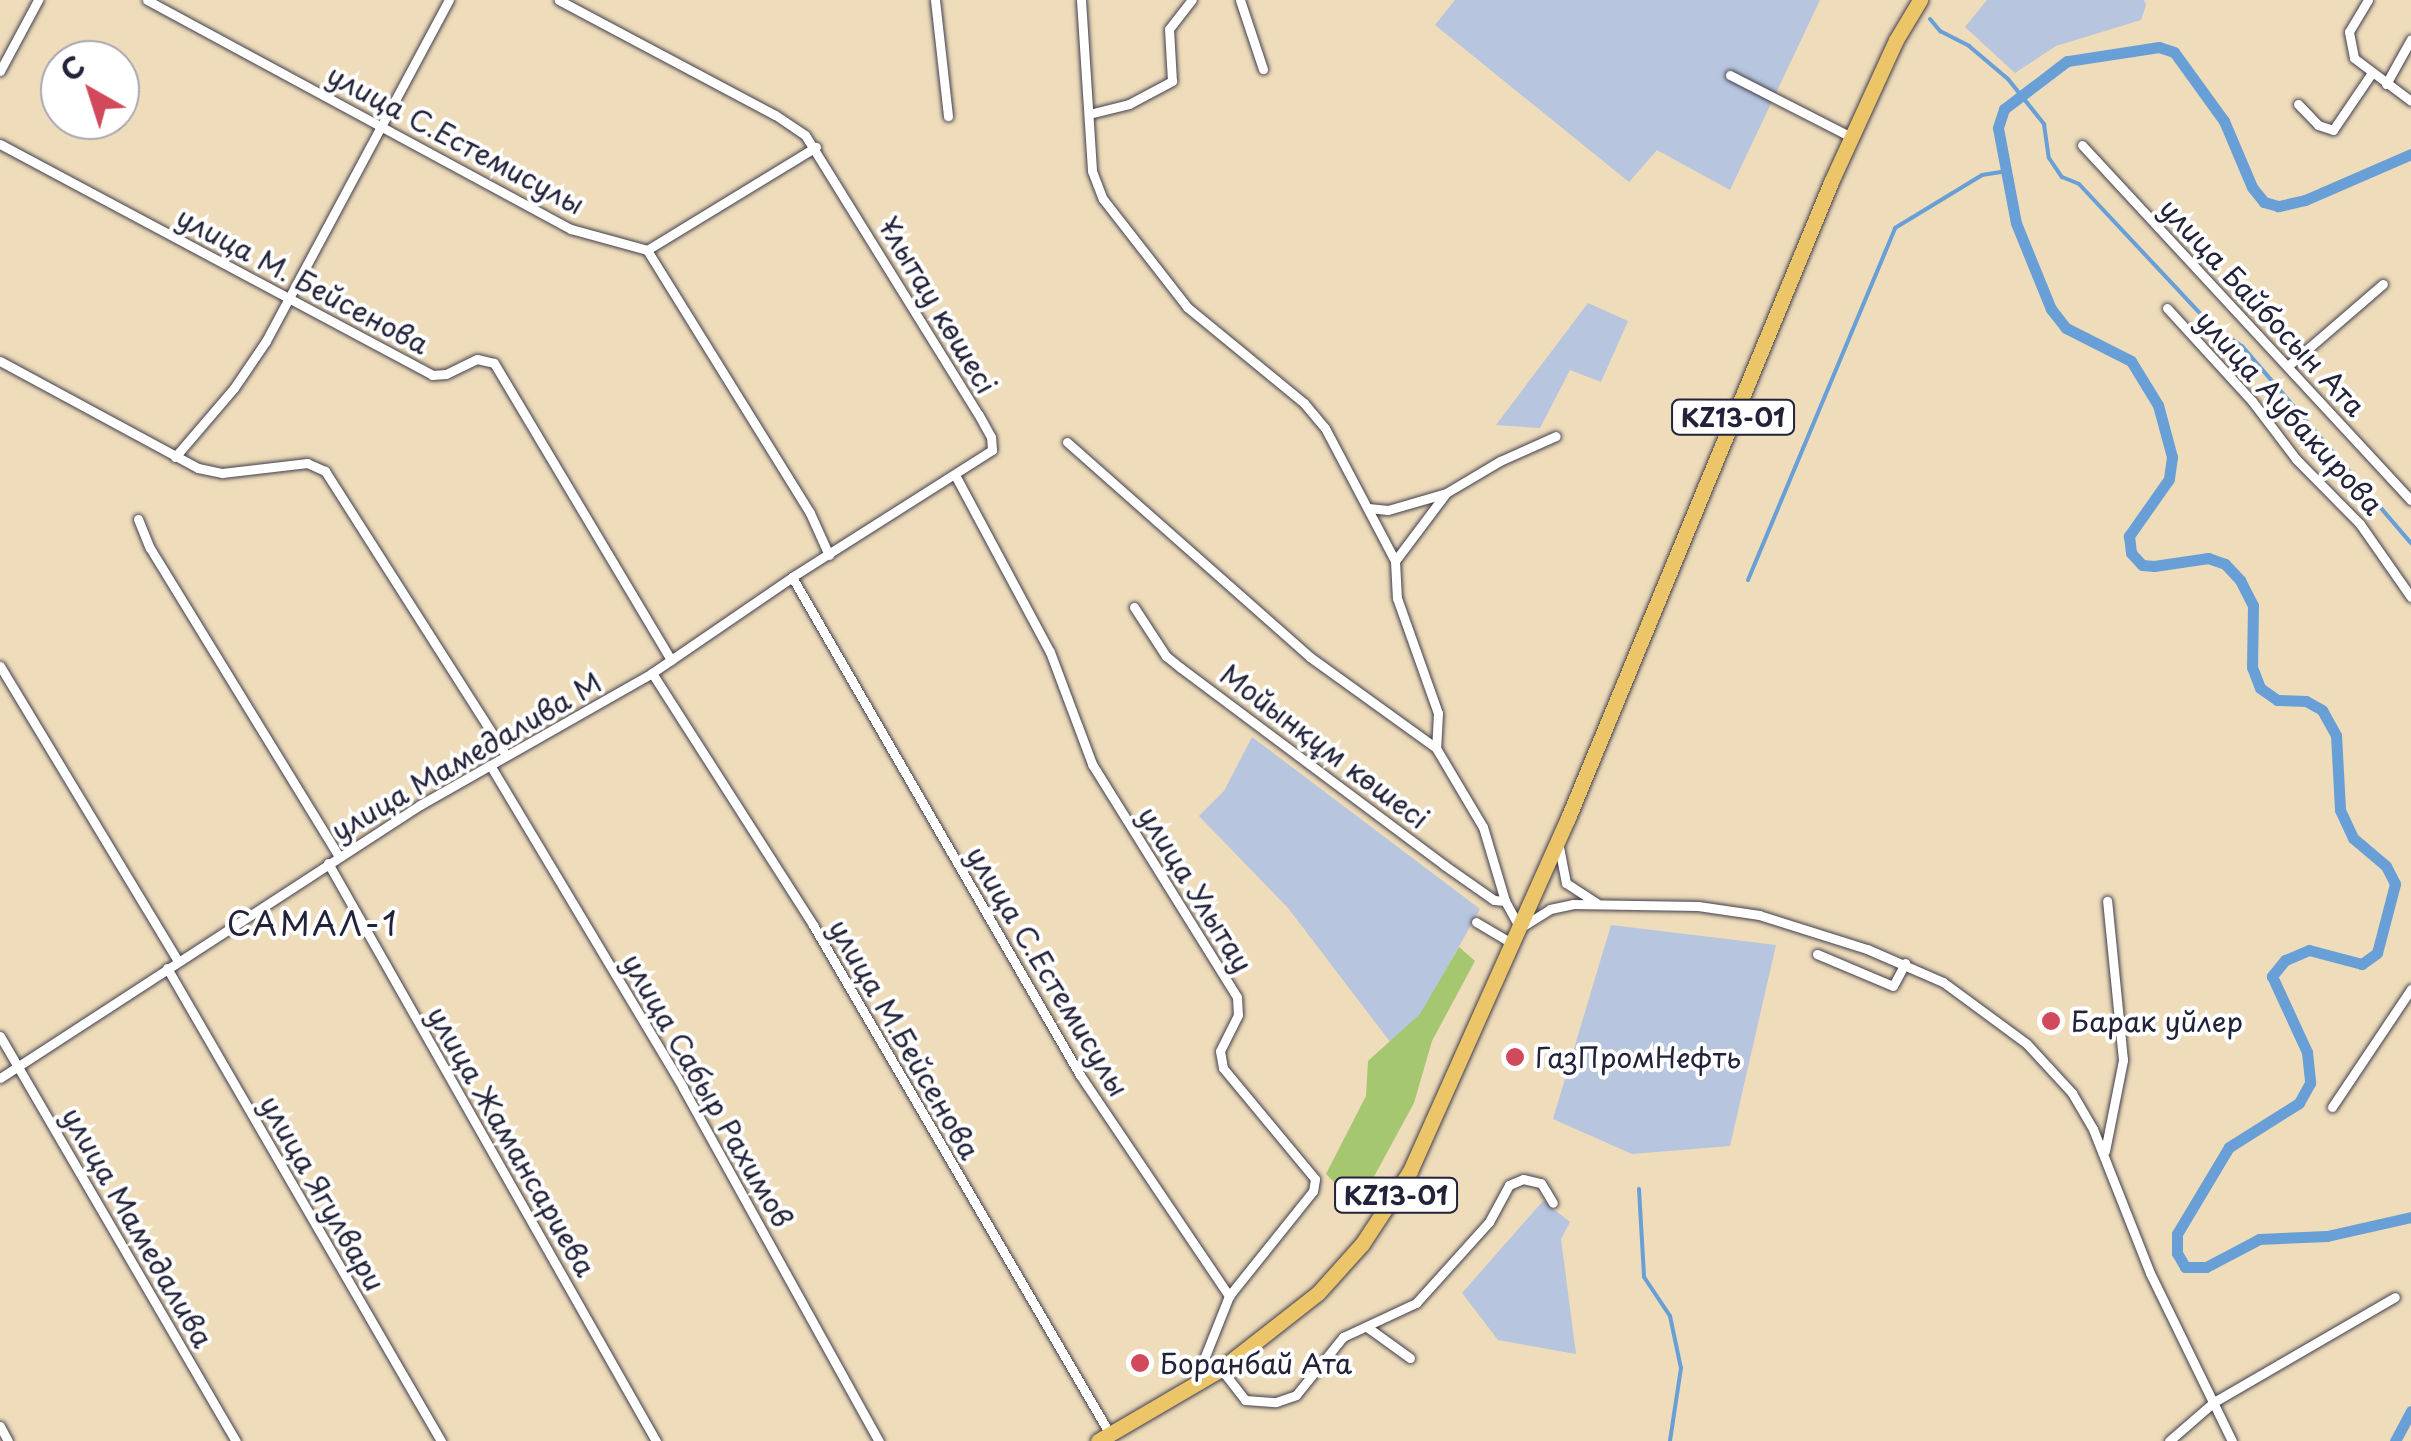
<!DOCTYPE html>
<html>
<head>
<meta charset="utf-8">
<style>
	body { margin:0 }
	#map { position:relative; width:2411px; height:1441px; overflow:hidden; background:#eedcba; font-family:"Playpen Sans",sans-serif }
	div>[style] { position:absolute }
	[style*='--x'] { left:calc(var(--x)*1px); top:calc(var(--y)*1px); width:calc(var(--w)*1px); rotate:calc(var(--a)*1deg) }
	.industrial>* { inset:0; background:#b7c5de }
	.green>* { inset:0; background:#a5c770 }
	.stream>* { height:4px; margin:-2px; padding:0 2px; transform-origin:2px; border-radius:2px; background:#689fd6 }
	.canal>* { height:11px; margin:-5.5px; padding:0 5.5px; transform-origin:5.5px; border-radius:5.5px; background:#689fd6 }
	.roads { filter:drop-shadow(0 0 2px #413e4e) drop-shadow(0 0 2px #413e4e) }
	.minor>* { height:9px; margin:-4.5px; padding:0 4.5px; transform-origin:4.5px; border-radius:4.5px; background:#fff }
	.trunk>* { height:15px; margin:-7.5px; padding:0 7.5px; transform-origin:7.5px; border-radius:7.5px; background:#ecc569 }
	.dots>* { width:28px; height:28px; translate:-50% -50%; box-sizing:border-box; border:5px solid #fff; border-radius:50% }
	span { translate:-50% -50%; white-space:nowrap; text-align:center; line-height:1.15; -webkit-text-stroke:8px #fff; paint-order:stroke }
	.shield-label span { padding:2px 8px; background:#fff; border:2px solid; border-radius:8px; -webkit-text-stroke-width:0 }
	.shield-label { font-size:25px; color:#22223b; font-weight:700 }
	.street-label { font-size:28px; color:#22223b }
	.poi-label { font-size:28px; color:#22223b }
	.left { translate:0 -50%; text-align:left }
	.quarter-label { font-size:32px; color:#22223b; letter-spacing:2.5px }
	.north { position:absolute; left:40px; top:40px; width:100px; height:100px; box-sizing:border-box; background:#fff; border:2px solid #a7a7b1; border-radius:50%; rotate:321deg; font-size:28px; font-weight:700; line-height:40px; text-align:center; color:#22223b }
	.north::after { content:''; display:block; margin:auto; width:35px; height:45px; background:#d1495b; clip-path:polygon(50% 0,100% 100%,50% 72%,0 100%) }
</style>
</head>
<body>
<div id="map">
	<div class="industrial">
		<div style="clip-path:polygon(1455px 0,1820px 0,1730px 190px,1657px 150px,1629px 182px,1435px 25px)"></div>
		<div style="clip-path:polygon(1987px 0,2144px 0,2146px 5px,2141px 20px,2056px 46px,2015px 73px,1965px 27px)"></div>
		<div style="clip-path:polygon(1588px 303px,1628px 321px,1601px 382px,1570px 370px,1540px 428px,1496px 425px)"></div>
		<div style="clip-path:polygon(1252px 737px,1480px 909px,1421px 1014px,1391px 1043px,1288px 908px,1199px 816px,1224px 791px)"></div>
		<div style="clip-path:polygon(1611px 925px,1776px 945px,1730px 1146px,1632px 1154px,1553px 1119px)"></div>
		<div style="clip-path:polygon(1543px 1201px,1570px 1222px,1561px 1239px,1576px 1354px,1498px 1340px,1462px 1293px)"></div>
	</div>
	<div class="green">
		<div style="clip-path:polygon(1459px 947px,1475px 961px,1432px 1041px,1414px 1103px,1358px 1206px,1326px 1174px,1366px 1096px,1368px 1061px,1420px 1014px)"></div>
	</div>
	<div class="stream">
		<div style="--x:1930;--y:19;--w:16;--a:50"></div>
		<div style="--x:1940;--y:31;--w:33;--a:27"></div>
		<div style="--x:1969;--y:46;--w:51;--a:40.2"></div>
		<div style="--x:2008;--y:79;--w:58;--a:51.3"></div>
		<div style="--x:2044;--y:124;--w:34;--a:82"></div>
		<div style="--x:2049;--y:158;--w:23;--a:56"></div>
		<div style="--x:2062;--y:177;--w:18;--a:22"></div>
		<div style="--x:2079;--y:184;--w:195;--a:46.9"></div>
		<div style="--x:2212;--y:326;--w:36;--a:34"></div>
		<div style="--x:2242;--y:346;--w:260;--a:49.4"></div>
		<div style="--x:1748;--y:580;--w:381;--a:-67.3"></div>
		<div style="--x:1895;--y:228;--w:102;--a:-31.3"></div>
		<div style="--x:1982;--y:175;--w:24;--a:-9"></div>
		<div style="--x:1639;--y:1189;--w:88;--a:86.7"></div>
		<div style="--x:1644;--y:1277;--w:47;--a:56.3"></div>
		<div style="--x:1670;--y:1316;--w:53;--a:78.1"></div>
		<div style="--x:1681;--y:1368;--w:74;--a:98.6"></div>
	</div>
	<div class="canal">
		<div style="--x:2411;--y:154;--w:116;--a:156.5"></div>
		<div style="--x:2305;--y:200;--w:28;--a:167"></div>
		<div style="--x:2278;--y:206;--w:15;--a:-164"></div>
		<div style="--x:2264;--y:202;--w:19;--a:-129"></div>
		<div style="--x:2252;--y:187;--w:72;--a:-113"></div>
		<div style="--x:2224;--y:121;--w:85;--a:-125.9"></div>
		<div style="--x:2174;--y:52;--w:16;--a:-162"></div>
		<div style="--x:2159;--y:47;--w:93;--a:171.3"></div>
		<div style="--x:2067;--y:61;--w:79;--a:142.7"></div>
		<div style="--x:2004;--y:109;--w:20;--a:108"></div>
		<div style="--x:1998;--y:128;--w:97;--a:79.3"></div>
		<div style="--x:2016;--y:223;--w:93;--a:67.9"></div>
		<div style="--x:2051;--y:309;--w:24;--a:52"></div>
		<div style="--x:2066;--y:328;--w:73;--a:26.9"></div>
		<div style="--x:2131;--y:361;--w:52;--a:58.5"></div>
		<div style="--x:2158;--y:405;--w:54;--a:74.9"></div>
		<div style="--x:2172;--y:457;--w:22;--a:98"></div>
		<div style="--x:2169;--y:479;--w:70;--a:125.1"></div>
		<div style="--x:2129;--y:536;--w:17;--a:83"></div>
		<div style="--x:2131;--y:553;--w:16;--a:47"></div>
		<div style="--x:2142;--y:565;--w:12;--a:5"></div>
		<div style="--x:2154;--y:566;--w:55;--a:-8.4"></div>
		<div style="--x:2208;--y:558;--w:18;--a:19"></div>
		<div style="--x:2225;--y:564;--w:22;--a:47"></div>
		<div style="--x:2240;--y:580;--w:28;--a:63"></div>
		<div style="--x:2253;--y:605;--w:62;--a:90.9"></div>
		<div style="--x:2252;--y:667;--w:22;--a:69"></div>
		<div style="--x:2260;--y:688;--w:21;--a:35"></div>
		<div style="--x:2277;--y:700;--w:29;--a:2"></div>
		<div style="--x:2306;--y:701;--w:18;--a:29"></div>
		<div style="--x:2322;--y:710;--w:29;--a:61"></div>
		<div style="--x:2336;--y:735;--w:75;--a:86.9"></div>
		<div style="--x:2340;--y:810;--w:31;--a:65"></div>
		<div style="--x:2353;--y:838;--w:43;--a:40.3"></div>
		<div style="--x:2386;--y:866;--w:20;--a:63"></div>
		<div style="--x:2395;--y:884;--w:71;--a:104.6"></div>
		<div style="--x:2377;--y:953;--w:19;--a:144"></div>
		<div style="--x:2362;--y:964;--w:55;--a:-165.2"></div>
		<div style="--x:2309;--y:950;--w:26;--a:157"></div>
		<div style="--x:2285;--y:960;--w:21;--a:129"></div>
		<div style="--x:2272;--y:976;--w:84;--a:65.3"></div>
		<div style="--x:2307;--y:1052;--w:31;--a:84"></div>
		<div style="--x:2310;--y:1083;--w:23;--a:119"></div>
		<div style="--x:2299;--y:1103;--w:83;--a:147.8"></div>
		<div style="--x:2229;--y:1147;--w:101;--a:120.9"></div>
		<div style="--x:2177;--y:1234;--w:19;--a:90"></div>
		<div style="--x:2177;--y:1253;--w:16;--a:60"></div>
		<div style="--x:2185;--y:1267;--w:21;--a:0"></div>
		<div style="--x:2206;--y:1267;--w:60;--a:-27.8"></div>
		<div style="--x:2259;--y:1239;--w:68;--a:-2.5"></div>
		<div style="--x:2327;--y:1236;--w:86;--a:-12.7"></div>
		<div style="--x:2395;--y:1441;--w:34;--a:-62"></div>
	</div>
	<div class="roads">
		<div class="minor">
			<div style="--x:147;--y:0;--w:482;--a:28.4"></div>
			<div style="--x:571;--y:229;--w:79;--a:15.4"></div>
			<div style="--x:647;--y:250;--w:309;--a:58.2"></div>
			<div style="--x:810;--y:513;--w:46;--a:65.7"></div>
			<div style="--x:935;--y:0;--w:117;--a:83.6"></div>
			<div style="--x:1081;--y:0;--w:171;--a:86.3"></div>
			<div style="--x:1092;--y:171;--w:30;--a:69"></div>
			<div style="--x:1103;--y:199;--w:137;--a:52.1"></div>
			<div style="--x:1187;--y:307;--w:151;--a:39.4"></div>
			<div style="--x:1304;--y:403;--w:33;--a:50"></div>
			<div style="--x:1325;--y:428;--w:150;--a:62.2"></div>
			<div style="--x:1395;--y:561;--w:37;--a:87"></div>
			<div style="--x:1397;--y:598;--w:122;--a:70.4"></div>
			<div style="--x:1438;--y:713;--w:35;--a:93"></div>
			<div style="--x:1240;--y:0;--w:73;--a:71.6"></div>
			<div style="--x:2368;--y:0;--w:37;--a:121"></div>
			<div style="--x:2349;--y:32;--w:26;--a:79"></div>
			<div style="--x:2354;--y:58;--w:71;--a:37"></div>
			<div style="--x:0;--y:71;--w:81;--a:-61.8"></div>
			<div style="--x:1730;--y:75;--w:136;--a:27.1"></div>
			<div style="--x:2386;--y:84;--w:51;--a:-60.9"></div>
			<div style="--x:2298;--y:104;--w:29;--a:46"></div>
			<div style="--x:2318;--y:125;--w:16;--a:18"></div>
			<div style="--x:2333;--y:130;--w:68;--a:-55.8"></div>
			<div style="--x:1089;--y:114;--w:41;--a:-14"></div>
			<div style="--x:1129;--y:104;--w:49;--a:-28.1"></div>
			<div style="--x:1172;--y:81;--w:52;--a:-93.3"></div>
			<div style="--x:1169;--y:29;--w:37;--a:-52"></div>
			<div style="--x:0;--y:144;--w:490;--a:28.1"></div>
			<div style="--x:432;--y:375;--w:14;--a:-4"></div>
			<div style="--x:446;--y:374;--w:34;--a:-26"></div>
			<div style="--x:477;--y:359;--w:17;--a:13"></div>
			<div style="--x:494;--y:363;--w:346;--a:59.2"></div>
			<div style="--x:2082;--y:145;--w:484;--a:47.2"></div>
			<div style="--x:647;--y:250;--w:198;--a:-31.4"></div>
			<div style="--x:2167;--y:308;--w:126;--a:47.6"></div>
			<div style="--x:2252;--y:401;--w:73;--a:52.8"></div>
			<div style="--x:2296;--y:459;--w:91;--a:45.4"></div>
			<div style="--x:2360;--y:524;--w:89;--a:55.1"></div>
			<div style="--x:0;--y:361;--w:225;--a:28.4"></div>
			<div style="--x:198;--y:468;--w:25;--a:12"></div>
			<div style="--x:222;--y:473;--w:86;--a:-6.7"></div>
			<div style="--x:307;--y:463;--w:20;--a:24"></div>
			<div style="--x:325;--y:471;--w:337;--a:57.5"></div>
			<div style="--x:2289;--y:365;--w:124;--a:-40.8"></div>
			<div style="--x:1067;--y:442;--w:324;--a:41.5"></div>
			<div style="--x:1310;--y:657;--w:155;--a:35.8"></div>
			<div style="--x:1436;--y:748;--w:92;--a:59.3"></div>
			<div style="--x:1483;--y:827;--w:77;--a:73.4"></div>
			<div style="--x:1505;--y:901;--w:31;--a:61"></div>
			<div style="--x:1520;--y:928;--w:36;--a:-32"></div>
			<div style="--x:1550;--y:909;--w:24;--a:-12"></div>
			<div style="--x:1573;--y:904;--w:125;--a:0.9"></div>
			<div style="--x:1698;--y:906;--w:62;--a:8.4"></div>
			<div style="--x:1759;--y:915;--w:113;--a:17.5"></div>
			<div style="--x:1867;--y:949;--w:83;--a:23.5"></div>
			<div style="--x:1943;--y:982;--w:104;--a:36.4"></div>
			<div style="--x:2027;--y:1044;--w:67;--a:47.4"></div>
			<div style="--x:2072;--y:1093;--w:42;--a:59.7"></div>
			<div style="--x:2093;--y:1129;--w:155;--a:68.4"></div>
			<div style="--x:2150;--y:1273;--w:187;--a:64"></div>
			<div style="--x:175;--y:457;--w:91;--a:-49.5"></div>
			<div style="--x:234;--y:388;--w:57;--a:-55.8"></div>
			<div style="--x:266;--y:341;--w:387;--a:-61.8"></div>
			<div style="--x:955;--y:475;--w:201;--a:61.8"></div>
			<div style="--x:1050;--y:652;--w:120;--a:69.4"></div>
			<div style="--x:1092;--y:764;--w:274;--a:58.1"></div>
			<div style="--x:1237;--y:997;--w:18;--a:87"></div>
			<div style="--x:1238;--y:1015;--w:40;--a:116.6"></div>
			<div style="--x:1220;--y:1051;--w:17;--a:80"></div>
			<div style="--x:1223;--y:1068;--w:144;--a:50.3"></div>
			<div style="--x:1315;--y:1179;--w:12;--a:99"></div>
			<div style="--x:1313;--y:1191;--w:134;--a:128.7"></div>
			<div style="--x:1229;--y:1296;--w:95;--a:111.7"></div>
			<div style="--x:1368;--y:508;--w:20;--a:6"></div>
			<div style="--x:1388;--y:510;--w:57;--a:-16.2"></div>
			<div style="--x:138;--y:519;--w:31;--a:68"></div>
			<div style="--x:150;--y:548;--w:361;--a:58.5"></div>
			<div style="--x:1395;--y:561;--w:85;--a:-53.1"></div>
			<div style="--x:1446;--y:493;--w:63;--a:-30.7"></div>
			<div style="--x:1500;--y:461;--w:61;--a:-24.1"></div>
			<div style="--x:792;--y:577;--w:575;--a:59.96"></div>
			<div style="--x:1080;--y:1075;--w:267;--a:56"></div>
			<div style="--x:1134;--y:607;--w:59;--a:56.9"></div>
			<div style="--x:1166;--y:656;--w:19;--a:39"></div>
			<div style="--x:1181;--y:668;--w:329;--a:36.8"></div>
			<div style="--x:1444;--y:865;--w:61;--a:35"></div>
			<div style="--x:1494;--y:900;--w:11;--a:5"></div>
			<div style="--x:0;--y:666;--w:345;--a:58.9"></div>
			<div style="--x:652;--y:673;--w:299;--a:57.4"></div>
			<div style="--x:813;--y:925;--w:589;--a:59.74"></div>
			<div style="--x:490;--y:765;--w:376;--a:59.1"></div>
			<div style="--x:683;--y:1088;--w:404;--a:61"></div>
			<div style="--x:1559;--y:847;--w:37;--a:79"></div>
			<div style="--x:1566;--y:883;--w:37;--a:33"></div>
			<div style="--x:328;--y:863;--w:665;--a:60.43"></div>
			<div style="--x:1476;--y:922;--w:43;--a:30.7"></div>
			<div style="--x:1817;--y:954;--w:82;--a:22.8"></div>
			<div style="--x:1893;--y:986;--w:26;--a:-62"></div>
			<div style="--x:167;--y:968;--w:547;--a:59.92"></div>
			<div style="--x:0;--y:1036;--w:469;--a:59.8"></div>
			<div style="--x:0;--y:1078;--w:501;--a:-33.02"></div>
			<div style="--x:420;--y:805;--w:267;--a:-29.6"></div>
			<div style="--x:652;--y:673;--w:170;--a:-34.4"></div>
			<div style="--x:792;--y:577;--w:237;--a:-32.4"></div>
			<div style="--x:992;--y:450;--w:13;--a:-94"></div>
			<div style="--x:991;--y:437;--w:26;--a:-119"></div>
			<div style="--x:978;--y:414;--w:328;--a:-121.8"></div>
			<div style="--x:805;--y:135;--w:36;--a:-146"></div>
			<div style="--x:775;--y:115;--w:245;--a:-152"></div>
			<div style="--x:2332;--y:1107;--w:142;--a:-56.2"></div>
			<div style="--x:2105;--y:1151;--w:93;--a:-78.8"></div>
			<div style="--x:2123;--y:1060;--w:160;--a:-95.7"></div>
			<div style="--x:1367;--y:1327;--w:53;--a:35.8"></div>
			<div style="--x:1221;--y:1369;--w:39;--a:52"></div>
			<div style="--x:1245;--y:1400;--w:31;--a:4"></div>
			<div style="--x:1276;--y:1402;--w:21;--a:-19"></div>
			<div style="--x:1296;--y:1395;--w:75;--a:-51"></div>
			<div style="--x:1343;--y:1337;--w:81;--a:-25"></div>
			<div style="--x:1416;--y:1303;--w:109;--a:-48"></div>
			<div style="--x:1489;--y:1222;--w:42;--a:-61.6"></div>
			<div style="--x:1509;--y:1185;--w:15;--a:-23"></div>
			<div style="--x:1523;--y:1179;--w:18;--a:13"></div>
			<div style="--x:1541;--y:1183;--w:23;--a:59"></div>
			<div style="--x:0;--y:1426;--w:17;--a:62"></div>
			<div style="--x:2169;--y:1441;--w:60;--a:-40.9"></div>
			<div style="--x:2214;--y:1402;--w:209;--a:-30.1"></div>
		</div>
		<div class="trunk">
			<div style="--x:1098;--y:1441;--w:143;--a:-30.3"></div>
			<div style="--x:1221;--y:1369;--w:123;--a:-38.1"></div>
			<div style="--x:1318;--y:1293;--w:66;--a:-48.1"></div>
			<div style="--x:1362;--y:1244;--w:87;--a:-56.7"></div>
			<div style="--x:1410;--y:1171;--w:387;--a:-65.9"></div>
			<div style="--x:1568;--y:818;--w:688;--a:-67.53"></div>
			<div style="--x:1831;--y:182;--w:156;--a:-65.4"></div>
			<div style="--x:1896;--y:40;--w:47;--a:-59"></div>
		</div>
	</div>
	<div class="dots">
		<div style="left:2051px;top:1021px;background:#d1495b"></div>
		<div style="left:1515px;top:1057px;background:#d1495b"></div>
		<div style="left:1140px;top:1363px;background:#d1495b"></div>
	</div>
	<div class="shield-label">
		<span style="left:1733px;top:417px">KZ13-01</span>
		<span style="left:1396px;top:1195px">KZ13-01</span>
	</div>
	<div class="street-label">
		<span style="left:456px;top:139px;rotate:28deg">улица С.Естемисулы</span>
		<span style="left:303px;top:280px;rotate:28deg">улица М. Бейсенова</span>
		<span style="left:938px;top:305px;rotate:59deg">Ұлытау көшесі</span>
		<span style="left:2263px;top:307px;rotate:47deg">улица Байбосын Ата</span>
		<span style="left:2290px;top:412px;rotate:48deg">улица Аубакирова</span>
		<span style="left:1325px;top:746px;rotate:37deg">Мойынқұм көшесі</span>
		<span style="left:466px;top:756px;rotate:-30deg">улица Мамедалива М</span>
		<span style="left:1196px;top:889px;rotate:58deg">улица Улытау</span>
		<span style="left:1048px;top:971px;rotate:59deg">улица С.Естемисулы</span>
		<span style="left:905px;top:1039px;rotate:60deg">улица М.Бейсенова</span>
		<span style="left:708px;top:1090px;rotate:60deg">улица Сабыр Рахимов</span>
		<span style="left:512px;top:1141px;rotate:60deg">улица Жамансариева</span>
		<span style="left:323px;top:1193px;rotate:60deg">улица Ягулвари</span>
		<span style="left:138px;top:1227px;rotate:60deg">улица Мамедалива</span>
	</div>
	<div class="poi-label">
		<span class="left" style="left:2071px;top:1021px">Барак уйлер</span>
		<span class="left" style="left:1535px;top:1057px">ГазПромНефть</span>
		<span class="left" style="left:1160px;top:1363px">Боранбай Ата</span>
	</div>
	<div class="quarter-label">
		<span style="left:313px;top:923px">САМАЛ-1</span>
	</div>
	<div class="north">С</div>
</div>
</body>
</html>
